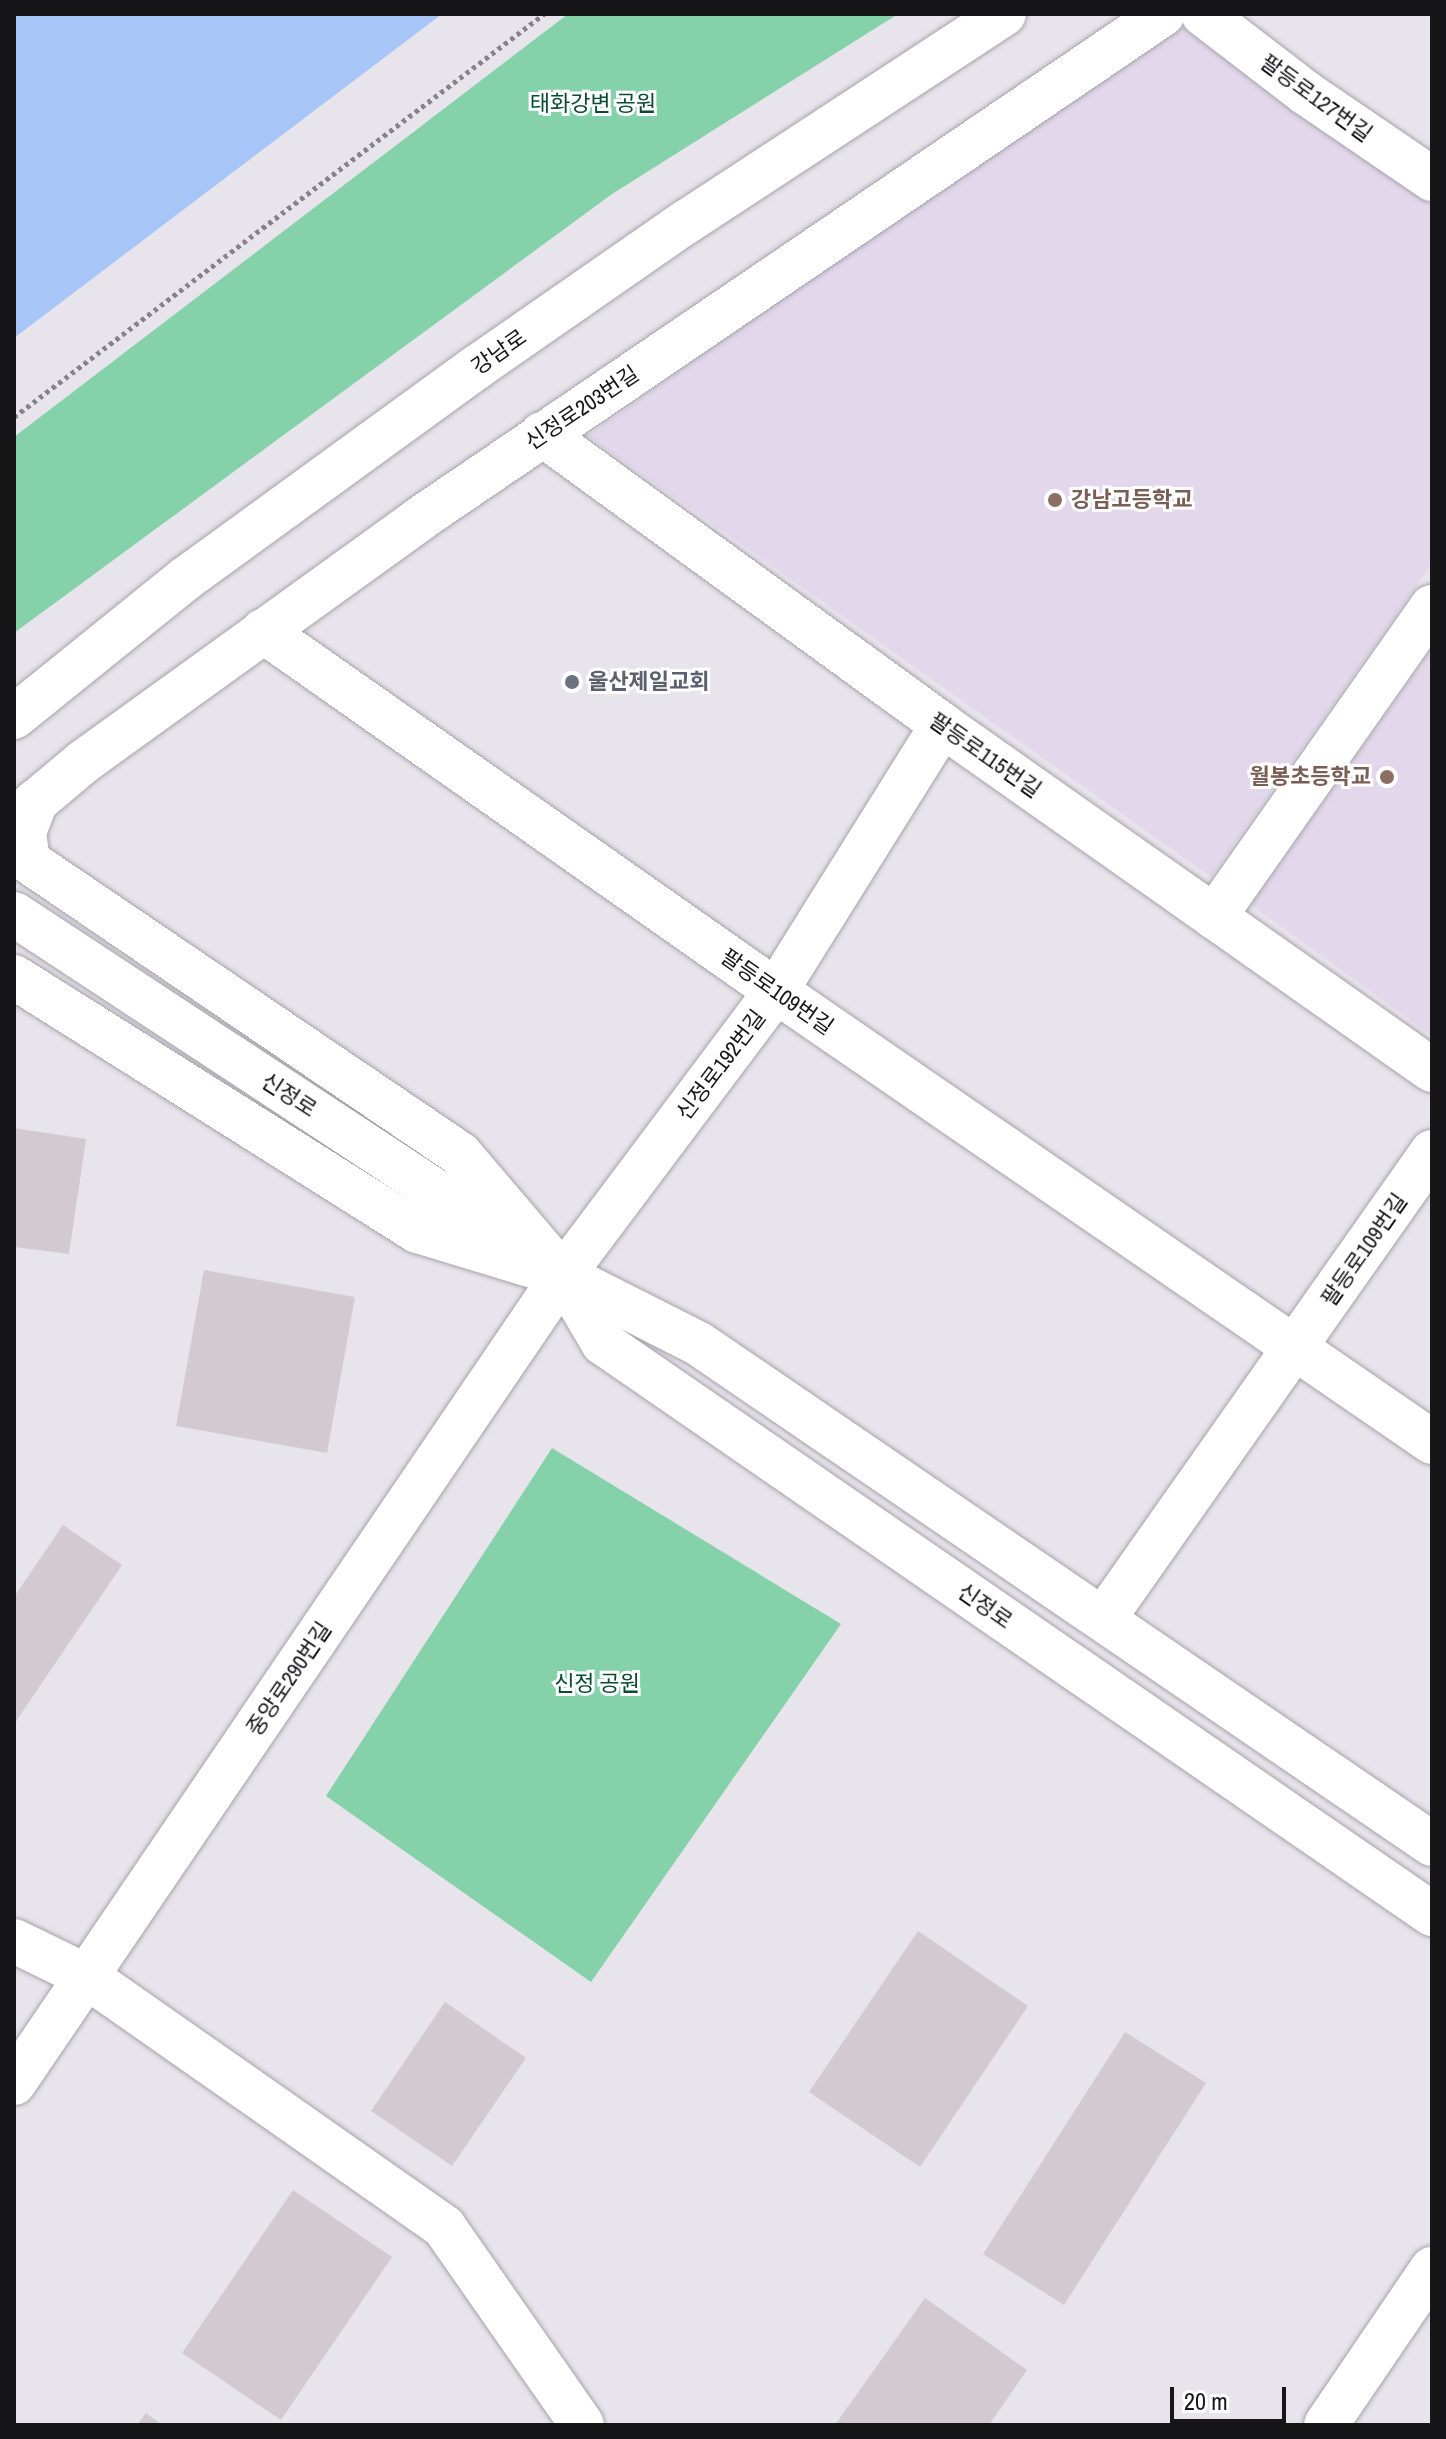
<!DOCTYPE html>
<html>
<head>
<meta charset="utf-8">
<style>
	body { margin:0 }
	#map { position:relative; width:1446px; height:2439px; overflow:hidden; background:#e8e4ec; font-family:"Archivo Narrow","Noto Sans KR",sans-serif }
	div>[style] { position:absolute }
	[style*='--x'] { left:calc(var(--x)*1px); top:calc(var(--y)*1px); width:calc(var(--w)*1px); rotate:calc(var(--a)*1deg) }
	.education>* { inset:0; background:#e2d7eb }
	.green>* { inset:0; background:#85d1aa }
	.water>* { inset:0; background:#a7c5f7 }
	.building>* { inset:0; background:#d2cad0 }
	.path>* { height:5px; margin-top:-2.5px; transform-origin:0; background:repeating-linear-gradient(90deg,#868389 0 4px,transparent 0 8px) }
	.roads { filter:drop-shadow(0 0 2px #a6a2aa) drop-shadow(0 0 2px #a6a2aa) }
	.minor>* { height:44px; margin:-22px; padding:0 22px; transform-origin:22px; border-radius:22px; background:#fff }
	.major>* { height:44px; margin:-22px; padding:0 22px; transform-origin:22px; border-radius:22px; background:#fff }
	.dots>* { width:22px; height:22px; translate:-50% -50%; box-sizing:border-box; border:4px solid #fff; border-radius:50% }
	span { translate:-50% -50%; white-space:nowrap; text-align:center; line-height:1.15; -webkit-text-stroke:6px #fff; paint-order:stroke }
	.street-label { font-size:22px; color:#161518 }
	.park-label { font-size:22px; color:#094b31 }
	.education-label { font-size:22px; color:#785e54; font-weight:700 }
	.left { translate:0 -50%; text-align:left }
	.right { translate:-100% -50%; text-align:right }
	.worship-label { font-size:22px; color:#5b616d; font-weight:700 }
	.frame { position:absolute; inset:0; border:16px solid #161518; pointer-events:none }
	.scale { position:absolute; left:1170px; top:2387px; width:116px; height:36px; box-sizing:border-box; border:4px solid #161518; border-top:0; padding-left:10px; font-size:24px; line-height:28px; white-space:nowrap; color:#161518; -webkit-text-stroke:6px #fff; paint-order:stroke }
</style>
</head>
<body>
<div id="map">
	<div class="education">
		<div style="clip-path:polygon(1174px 21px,1432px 204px,1432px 564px,1211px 877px,588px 436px)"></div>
		<div style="clip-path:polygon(1432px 649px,1432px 1036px,1251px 905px)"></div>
	</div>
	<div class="green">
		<div style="clip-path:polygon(568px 14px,898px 14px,612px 194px,14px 633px,14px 437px)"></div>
		<div style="clip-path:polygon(552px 1448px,841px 1624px,591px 1982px,326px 1796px)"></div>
	</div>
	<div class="water">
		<div style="clip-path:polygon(14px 14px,442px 14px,14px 338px)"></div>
	</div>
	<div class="building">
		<div style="clip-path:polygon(14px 1128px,86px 1139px,69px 1254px,14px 1247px)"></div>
		<div style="clip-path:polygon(204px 1270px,355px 1297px,327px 1453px,176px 1426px)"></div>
		<div style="clip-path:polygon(63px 1525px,122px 1565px,14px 1724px,14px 1597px)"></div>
		<div style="clip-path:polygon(918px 1931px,1028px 2006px,920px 2167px,809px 2092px)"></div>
		<div style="clip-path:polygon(445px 2002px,526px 2058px,452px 2166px,371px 2111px)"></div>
		<div style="clip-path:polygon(1125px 2032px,1206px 2083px,1064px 2305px,983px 2254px)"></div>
		<div style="clip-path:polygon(293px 2190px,392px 2257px,281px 2420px,182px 2353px)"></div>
		<div style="clip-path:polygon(925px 2298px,1027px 2370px,989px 2425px,835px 2425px)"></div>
		<div style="clip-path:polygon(146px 2413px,162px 2425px,137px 2425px)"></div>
	</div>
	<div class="path">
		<div style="--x:14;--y:417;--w:666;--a:-37.25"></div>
	</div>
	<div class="roads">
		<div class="minor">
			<div style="--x:1203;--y:14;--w:130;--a:37.5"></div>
			<div style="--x:1306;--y:93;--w:153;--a:34.3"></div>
			<div style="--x:542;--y:434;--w:495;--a:36"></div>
			<div style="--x:942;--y:725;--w:599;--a:35.15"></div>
			<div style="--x:263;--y:631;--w:627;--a:35.06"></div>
			<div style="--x:776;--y:991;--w:796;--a:34.51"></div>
			<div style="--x:36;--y:801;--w:34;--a:111"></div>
			<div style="--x:24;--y:833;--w:28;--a:82"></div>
			<div style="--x:28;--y:861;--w:522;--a:34.15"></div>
			<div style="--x:460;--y:1154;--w:140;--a:49.6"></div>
			<div style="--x:14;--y:820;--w:90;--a:-40"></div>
			<div style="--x:83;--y:762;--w:417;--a:-35.8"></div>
			<div style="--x:421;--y:518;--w:897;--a:-34.19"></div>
			<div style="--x:1214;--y:917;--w:379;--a:-54.9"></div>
			<div style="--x:14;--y:977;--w:477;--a:32.2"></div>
			<div style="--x:418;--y:1231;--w:134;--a:16.9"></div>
			<div style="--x:1104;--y:1618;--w:570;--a:-54.86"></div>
			<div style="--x:14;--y:1941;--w:80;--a:25.9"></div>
			<div style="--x:86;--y:1976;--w:437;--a:35"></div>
			<div style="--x:444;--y:2227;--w:241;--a:55.1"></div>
			<div style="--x:14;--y:2083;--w:977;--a:-55.81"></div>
			<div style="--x:563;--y:1275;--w:355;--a:-53.1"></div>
			<div style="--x:776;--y:991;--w:314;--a:-58"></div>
		</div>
		<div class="major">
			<div style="--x:14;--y:717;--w:220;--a:-38.9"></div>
			<div style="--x:185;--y:579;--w:361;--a:-36"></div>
			<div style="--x:477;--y:367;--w:254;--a:-34.8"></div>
			<div style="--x:686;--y:222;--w:380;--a:-33.2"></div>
			<div style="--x:14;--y:914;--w:657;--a:33.33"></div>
			<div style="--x:563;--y:1275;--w:153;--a:26.9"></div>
			<div style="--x:699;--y:1344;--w:887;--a:34.3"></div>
			<div style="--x:563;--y:1275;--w:79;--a:59.5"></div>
			<div style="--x:603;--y:1343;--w:1007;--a:34.56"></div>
			<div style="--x:1326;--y:2425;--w:189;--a:-55.8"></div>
		</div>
	</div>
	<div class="dots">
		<div style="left:1055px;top:500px;background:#8d6e63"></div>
		<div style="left:572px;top:682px;background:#6b7280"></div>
		<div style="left:1387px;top:777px;background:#8d6e63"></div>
	</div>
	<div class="street-label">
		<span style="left:1316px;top:98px;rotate:36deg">팔등로127번길</span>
		<span style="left:499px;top:352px;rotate:-35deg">강남로</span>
		<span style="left:582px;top:408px;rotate:-34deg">신정로203번길</span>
		<span style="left:985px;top:755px;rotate:35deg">팔등로115번길</span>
		<span style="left:777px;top:992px;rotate:35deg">팔등로109번길</span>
		<span style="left:721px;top:1065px;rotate:-53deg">신정로192번길</span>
		<span style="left:289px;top:1095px;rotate:33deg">신정로</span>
		<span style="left:1364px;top:1250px;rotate:-55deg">팔등로109번길</span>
		<span style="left:985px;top:1606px;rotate:35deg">신정로</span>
		<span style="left:289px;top:1679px;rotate:-56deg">중앙로290번길</span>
	</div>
	<div class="park-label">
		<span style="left:593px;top:104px">태화강변 공원</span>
		<span style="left:597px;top:1684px">신정 공원</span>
	</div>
	<div class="education-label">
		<span class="left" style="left:1071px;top:500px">강남고등학교</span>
		<span class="right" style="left:1371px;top:777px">월봉초등학교</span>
	</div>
	<div class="worship-label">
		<span class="left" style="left:588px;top:682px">울산제일교회</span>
	</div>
	<div class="frame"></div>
	<div class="scale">20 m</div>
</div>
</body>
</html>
